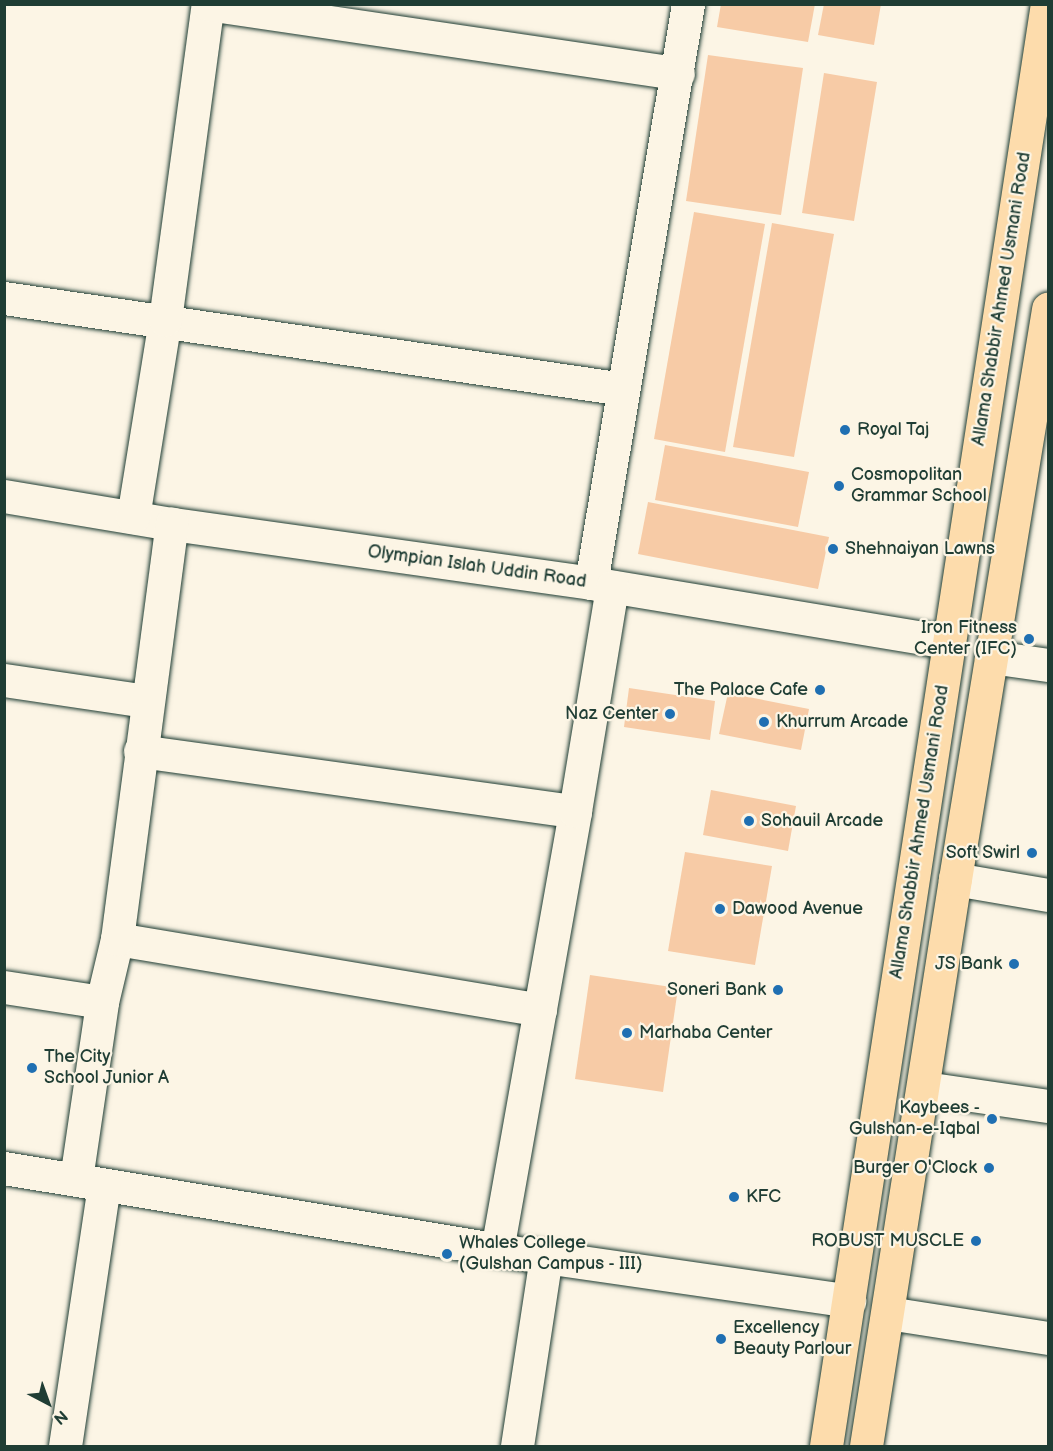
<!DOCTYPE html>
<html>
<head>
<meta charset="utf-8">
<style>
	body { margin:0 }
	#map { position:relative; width:1053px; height:1451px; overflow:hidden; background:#fcf5e5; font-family:"Balsamiq Sans",sans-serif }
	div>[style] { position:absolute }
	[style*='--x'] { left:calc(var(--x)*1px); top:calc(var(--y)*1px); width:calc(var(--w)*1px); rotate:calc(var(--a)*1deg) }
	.building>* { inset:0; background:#f7cba6 }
	.roads { filter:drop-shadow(0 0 2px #1f3d34) drop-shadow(0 0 2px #1f3d34) }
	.minor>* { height:33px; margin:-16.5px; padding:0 16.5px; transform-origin:16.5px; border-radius:16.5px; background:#fcf5e5 }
	.major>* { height:33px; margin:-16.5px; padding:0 16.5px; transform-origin:16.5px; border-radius:16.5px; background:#fddcac }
	.dots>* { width:16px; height:16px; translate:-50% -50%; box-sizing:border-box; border:3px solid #fcf5e5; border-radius:50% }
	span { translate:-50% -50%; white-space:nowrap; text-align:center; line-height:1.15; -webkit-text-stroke:4.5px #fcf5e5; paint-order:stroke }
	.street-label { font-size:18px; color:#1f3d34 }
	.poi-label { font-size:18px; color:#1f3d34 }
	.left { translate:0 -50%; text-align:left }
	.right { translate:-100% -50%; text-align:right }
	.frame { position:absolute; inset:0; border:6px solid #1f3d34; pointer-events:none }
	.north { position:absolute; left:18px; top:1373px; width:60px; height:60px; -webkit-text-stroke:4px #fcf5e5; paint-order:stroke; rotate:139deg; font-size:16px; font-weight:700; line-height:24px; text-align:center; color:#1f3d34 }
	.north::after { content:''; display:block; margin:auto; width:21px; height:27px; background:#1f3d34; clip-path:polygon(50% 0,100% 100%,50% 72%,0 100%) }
</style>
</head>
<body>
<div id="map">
	<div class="building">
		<div style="clip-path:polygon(721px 4px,815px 4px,808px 42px,717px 27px)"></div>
		<div style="clip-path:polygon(824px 4px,881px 4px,874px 45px,818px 35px)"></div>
		<div style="clip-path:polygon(708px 55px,803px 68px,781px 215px,686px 201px)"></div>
		<div style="clip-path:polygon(824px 73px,877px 82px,854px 221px,802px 213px)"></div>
		<div style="clip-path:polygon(694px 212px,765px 224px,725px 452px,654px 439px)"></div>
		<div style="clip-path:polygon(772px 223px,834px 234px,794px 457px,733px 447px)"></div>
		<div style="clip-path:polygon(665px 445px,809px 472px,798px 527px,655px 500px)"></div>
		<div style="clip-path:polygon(648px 502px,829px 537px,818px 589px,638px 554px)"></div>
		<div style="clip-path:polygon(629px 688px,715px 701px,710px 740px,624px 727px)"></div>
		<div style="clip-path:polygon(728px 693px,809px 709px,801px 750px,719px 734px)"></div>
		<div style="clip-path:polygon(711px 790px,796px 806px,788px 851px,703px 835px)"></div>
		<div style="clip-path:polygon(685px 852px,772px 866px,755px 965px,668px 951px)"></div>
		<div style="clip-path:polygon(590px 975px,678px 988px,663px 1092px,575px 1079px)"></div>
	</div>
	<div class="roads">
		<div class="minor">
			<div style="--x:4;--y:298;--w:626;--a:8.36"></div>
			<div style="--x:4;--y:496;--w:170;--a:9.5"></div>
			<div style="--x:172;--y:524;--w:423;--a:8"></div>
			<div style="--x:591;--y:583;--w:363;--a:9.4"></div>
			<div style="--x:133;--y:517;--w:200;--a:-80.8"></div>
			<div style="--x:165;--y:320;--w:319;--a:-82.3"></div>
			<div style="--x:208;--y:4;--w:475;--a:8.4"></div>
			<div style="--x:591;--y:583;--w:587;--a:-80.49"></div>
			<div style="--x:991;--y:657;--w:58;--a:8"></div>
			<div style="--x:4;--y:680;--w:145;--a:8.4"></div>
			<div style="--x:140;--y:751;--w:439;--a:7.9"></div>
			<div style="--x:955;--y:879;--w:94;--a:9.8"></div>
			<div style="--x:117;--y:939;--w:429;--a:9.5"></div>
			<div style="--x:4;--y:987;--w:99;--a:8.7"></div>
			<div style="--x:924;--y:1088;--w:125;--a:8.3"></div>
			<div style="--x:4;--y:1168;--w:500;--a:9.4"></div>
			<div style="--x:497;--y:1250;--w:356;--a:8.2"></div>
			<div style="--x:76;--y:1179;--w:179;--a:-81.6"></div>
			<div style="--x:102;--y:1002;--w:65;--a:-76.6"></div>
			<div style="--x:117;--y:939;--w:419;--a:-82.5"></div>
			<div style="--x:497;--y:1250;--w:446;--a:-79.9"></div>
			<div style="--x:575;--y:811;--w:227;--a:-80.6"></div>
			<div style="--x:888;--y:1313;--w:162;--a:8.9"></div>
			<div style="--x:65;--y:1446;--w:263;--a:-81.5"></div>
			<div style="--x:517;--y:1446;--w:191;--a:-81.3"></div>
		</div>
		<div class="major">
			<div style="--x:826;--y:1446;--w:1459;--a:-81.29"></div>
			<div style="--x:866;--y:1446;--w:574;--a:-81.08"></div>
			<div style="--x:955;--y:879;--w:578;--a:-80.73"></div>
		</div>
	</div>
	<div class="dots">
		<div style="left:845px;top:430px;background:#1f6fb2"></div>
		<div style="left:839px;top:486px;background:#1f6fb2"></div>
		<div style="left:833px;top:549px;background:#1f6fb2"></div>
		<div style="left:1029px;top:639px;background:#1f6fb2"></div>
		<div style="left:820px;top:690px;background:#1f6fb2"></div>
		<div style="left:670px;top:714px;background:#1f6fb2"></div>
		<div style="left:764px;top:722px;background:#1f6fb2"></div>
		<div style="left:749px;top:821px;background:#1f6fb2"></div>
		<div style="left:1032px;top:853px;background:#1f6fb2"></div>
		<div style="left:720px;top:909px;background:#1f6fb2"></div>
		<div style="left:1014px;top:964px;background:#1f6fb2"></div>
		<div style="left:778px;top:990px;background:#1f6fb2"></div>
		<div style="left:627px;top:1033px;background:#1f6fb2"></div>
		<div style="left:32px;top:1068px;background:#1f6fb2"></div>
		<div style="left:992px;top:1119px;background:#1f6fb2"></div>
		<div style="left:989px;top:1168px;background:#1f6fb2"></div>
		<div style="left:734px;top:1197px;background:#1f6fb2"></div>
		<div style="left:976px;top:1241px;background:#1f6fb2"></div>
		<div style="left:447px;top:1254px;background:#1f6fb2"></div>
		<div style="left:721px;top:1339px;background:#1f6fb2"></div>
	</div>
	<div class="street-label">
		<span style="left:1002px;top:299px;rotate:-81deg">Allama Shabbir Ahmed Usmani Road</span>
		<span style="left:477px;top:567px;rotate:8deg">Olympian Islah Uddin Road</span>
		<span style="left:920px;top:832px;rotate:-81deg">Allama Shabbir Ahmed Usmani Road</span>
	</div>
	<div class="poi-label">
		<span class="left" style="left:857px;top:430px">Royal Taj</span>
		<span class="left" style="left:851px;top:486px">Cosmopolitan<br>Grammar School</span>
		<span class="left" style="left:845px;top:549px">Shehnaiyan Lawns</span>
		<span class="right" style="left:1017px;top:639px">Iron Fitness<br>Center (IFC)</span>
		<span class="right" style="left:808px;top:690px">The Palace Cafe</span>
		<span class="right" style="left:658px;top:714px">Naz Center</span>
		<span class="left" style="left:776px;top:722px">Khurrum Arcade</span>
		<span class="left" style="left:761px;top:821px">Sohauil Arcade</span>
		<span class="right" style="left:1020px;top:853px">Soft Swirl</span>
		<span class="left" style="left:732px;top:909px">Dawood Avenue</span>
		<span class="right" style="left:1002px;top:964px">JS Bank</span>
		<span class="right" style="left:766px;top:990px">Soneri Bank</span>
		<span class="left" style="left:639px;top:1033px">Marhaba Center</span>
		<span class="left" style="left:44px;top:1068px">The City<br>School Junior A</span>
		<span class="right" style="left:980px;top:1119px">Kaybees -<br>Gulshan-e-Iqbal</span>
		<span class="right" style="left:977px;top:1168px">Burger O'Clock</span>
		<span class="left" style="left:746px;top:1197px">KFC</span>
		<span class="right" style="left:964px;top:1241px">ROBUST MUSCLE</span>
		<span class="left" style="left:459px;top:1254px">Whales College<br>(Gulshan Campus - III)</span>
		<span class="left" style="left:733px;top:1339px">Excellency<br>Beauty Parlour</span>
	</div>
	<div class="frame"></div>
	<div class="north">N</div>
</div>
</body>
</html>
